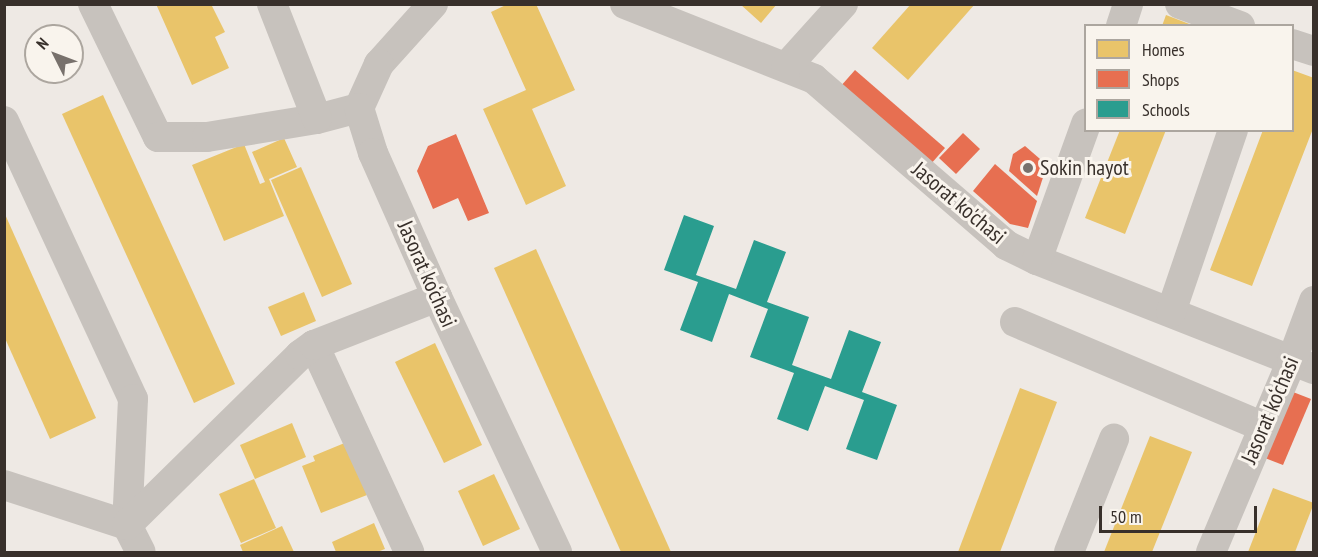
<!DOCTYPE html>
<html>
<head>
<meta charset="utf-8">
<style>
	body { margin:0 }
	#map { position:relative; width:1318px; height:557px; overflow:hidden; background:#eee9e4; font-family:"PT Sans Narrow",sans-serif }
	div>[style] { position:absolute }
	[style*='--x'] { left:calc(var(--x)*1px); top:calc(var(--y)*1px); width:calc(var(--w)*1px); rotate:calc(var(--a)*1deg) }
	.homes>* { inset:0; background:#e9c46a }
	.shops>* { inset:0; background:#e76f51 }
	.schools>* { inset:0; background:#2a9d8f }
	.minor>* { height:30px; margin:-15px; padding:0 15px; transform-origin:15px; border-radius:15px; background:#c7c2bd }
	.dots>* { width:16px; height:16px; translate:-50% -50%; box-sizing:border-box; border:3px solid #f9f4ed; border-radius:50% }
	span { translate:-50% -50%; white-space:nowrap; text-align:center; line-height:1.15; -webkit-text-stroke:6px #f9f4ed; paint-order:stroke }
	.poi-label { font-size:22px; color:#38302b }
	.left { translate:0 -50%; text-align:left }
	.street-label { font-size:22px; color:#38302b }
	.frame { position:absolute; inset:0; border:6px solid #38302b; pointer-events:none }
	.legend { position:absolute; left:1084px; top:24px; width:210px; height:108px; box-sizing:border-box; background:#f9f4ed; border:2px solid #aca69f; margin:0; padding:8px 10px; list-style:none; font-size:18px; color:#38302b }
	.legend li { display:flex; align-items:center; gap:12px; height:30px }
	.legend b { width:30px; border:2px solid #aca69f }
	.north { position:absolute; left:24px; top:24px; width:60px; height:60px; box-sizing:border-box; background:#f9f4ed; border:2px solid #aca69f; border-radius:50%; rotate:312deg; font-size:16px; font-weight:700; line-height:24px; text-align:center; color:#38302b }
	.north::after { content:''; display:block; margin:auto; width:21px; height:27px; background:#78716c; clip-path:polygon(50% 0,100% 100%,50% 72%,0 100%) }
	.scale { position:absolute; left:1099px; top:506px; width:158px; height:27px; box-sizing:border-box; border:3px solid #38302b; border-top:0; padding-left:8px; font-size:18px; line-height:21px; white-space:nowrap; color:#38302b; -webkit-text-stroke:4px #f9f4ed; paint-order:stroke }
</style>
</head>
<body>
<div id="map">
	<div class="homes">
		<div style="clip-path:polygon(156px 4px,211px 4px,225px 32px,215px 37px,229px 68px,192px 85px)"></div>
		<div style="clip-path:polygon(508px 4px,536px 4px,575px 90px,532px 109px,566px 186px,526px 205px,483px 109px,526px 90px,491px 12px)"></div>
		<div style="clip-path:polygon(740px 4px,777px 4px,761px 23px)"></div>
		<div style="clip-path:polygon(911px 4px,975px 4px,908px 80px,872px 48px)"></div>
		<div style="clip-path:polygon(1166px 15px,1192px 25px,1192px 26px,1162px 26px)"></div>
		<div style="clip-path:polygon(1292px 70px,1314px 78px,1314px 126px,1252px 286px,1210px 270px,1263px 130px,1292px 130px)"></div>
		<div style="clip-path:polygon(103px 95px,235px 384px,194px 403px,62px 114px)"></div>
		<div style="clip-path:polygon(1120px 130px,1166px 130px,1125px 234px,1085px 218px)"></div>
		<div style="clip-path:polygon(284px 138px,297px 167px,269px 179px,284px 216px,224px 241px,192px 165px,244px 144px,260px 184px,265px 182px,252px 152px)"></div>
		<div style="clip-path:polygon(301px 167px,352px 284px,322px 297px,271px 180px)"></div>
		<div style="clip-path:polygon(4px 212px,96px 418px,50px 439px,4px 336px)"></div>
		<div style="clip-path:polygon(536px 249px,671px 552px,621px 552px,494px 268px)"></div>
		<div style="clip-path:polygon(304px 292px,316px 321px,281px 336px,268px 307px)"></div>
		<div style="clip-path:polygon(435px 343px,482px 445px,444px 463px,395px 362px)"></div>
		<div style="clip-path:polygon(1020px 388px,1057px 402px,1000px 552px,958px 552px)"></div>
		<div style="clip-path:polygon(292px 423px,306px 457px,255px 479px,240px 445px)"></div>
		<div style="clip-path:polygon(1150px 436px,1192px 452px,1152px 552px,1104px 552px)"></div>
		<div style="clip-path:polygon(347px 442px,367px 495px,321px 513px,302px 466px,315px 461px,313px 456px)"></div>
		<div style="clip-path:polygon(494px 474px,520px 529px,483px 546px,458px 491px)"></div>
		<div style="clip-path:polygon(254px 479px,276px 528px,241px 543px,219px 494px)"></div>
		<div style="clip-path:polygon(1273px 488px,1314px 503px,1295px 552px,1248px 552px)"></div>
		<div style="clip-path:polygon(374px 523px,385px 549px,377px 552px,336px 552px,332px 542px)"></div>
		<div style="clip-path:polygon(282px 526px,294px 552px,243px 552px,240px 545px)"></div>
	</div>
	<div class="shops">
		<div style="clip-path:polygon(855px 70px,945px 148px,930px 165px,840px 87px)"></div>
		<div style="clip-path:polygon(963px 133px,980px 149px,956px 174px,939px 158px)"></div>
		<div style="clip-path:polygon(456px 134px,489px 213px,468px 221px,458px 198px,433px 209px,417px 171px,428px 146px)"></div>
		<div style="clip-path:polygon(1025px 146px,1047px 165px,1037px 196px,1009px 171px,1013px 154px)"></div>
		<div style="clip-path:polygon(995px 164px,1037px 201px,1028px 228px,1010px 224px,973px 191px)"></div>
		<div style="clip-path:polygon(1293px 392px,1311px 399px,1283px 465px,1265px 458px)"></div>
	</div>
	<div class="schools">
		<div style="clip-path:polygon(684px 215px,714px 226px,696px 275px,736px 289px,754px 240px,786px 252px,767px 302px,809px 317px,792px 365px,831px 379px,849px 330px,881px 342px,862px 392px,897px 405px,877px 460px,846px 449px,864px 400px,825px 386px,808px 431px,777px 419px,794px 373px,750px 357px,768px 309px,729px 294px,712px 342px,680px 330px,698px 282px,664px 270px)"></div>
	</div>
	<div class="minor">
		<div style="--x:93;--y:4;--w:148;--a:64"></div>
		<div style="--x:158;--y:137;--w:49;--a:0"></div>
		<div style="--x:207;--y:137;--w:111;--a:-9.3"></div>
		<div style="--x:317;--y:119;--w:43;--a:-14.7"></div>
		<div style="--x:272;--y:4;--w:123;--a:68.6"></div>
		<div style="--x:433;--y:4;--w:81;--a:132"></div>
		<div style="--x:379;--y:64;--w:48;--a:114.4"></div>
		<div style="--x:359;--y:108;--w:47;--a:72.7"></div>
		<div style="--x:373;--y:153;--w:158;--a:66"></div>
		<div style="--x:437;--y:297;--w:282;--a:64.8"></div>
		<div style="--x:625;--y:4;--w:203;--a:21.6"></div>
		<div style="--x:814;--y:79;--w:254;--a:40.8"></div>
		<div style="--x:1006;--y:245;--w:34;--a:26"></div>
		<div style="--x:1037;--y:260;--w:298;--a:21.5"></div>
		<div style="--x:1180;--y:4;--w:64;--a:20.1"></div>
		<div style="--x:1121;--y:26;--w:23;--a:-72"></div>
		<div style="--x:1292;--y:44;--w:23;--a:18"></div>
		<div style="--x:786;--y:67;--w:85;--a:-47.9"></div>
		<div style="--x:4;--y:121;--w:306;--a:65.1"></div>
		<div style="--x:133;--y:399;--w:126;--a:92.7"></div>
		<div style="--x:127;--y:525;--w:30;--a:63"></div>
		<div style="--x:1037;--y:260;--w:145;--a:-70.2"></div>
		<div style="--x:1171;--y:312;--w:192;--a:-71.2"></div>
		<div style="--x:1015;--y:322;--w:269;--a:22.9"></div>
		<div style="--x:314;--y:345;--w:228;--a:65.3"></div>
		<div style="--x:4;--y:485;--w:129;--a:18"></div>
		<div style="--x:127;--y:525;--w:243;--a:-44.5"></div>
		<div style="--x:300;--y:355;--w:17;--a:-36"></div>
		<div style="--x:314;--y:345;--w:132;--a:-21.3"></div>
		<div style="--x:1069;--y:552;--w:122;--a:-68.3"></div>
		<div style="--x:1211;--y:552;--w:208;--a:-67.1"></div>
		<div style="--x:1292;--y:360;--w:63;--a:-69.6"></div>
	</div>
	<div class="dots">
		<div style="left:1028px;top:168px;background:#78716c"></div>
	</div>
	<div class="poi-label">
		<span class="left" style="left:1040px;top:168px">Sokin hayot</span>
	</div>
	<div class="street-label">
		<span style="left:959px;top:203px;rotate:40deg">Jasorat ko'chasi</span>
		<span style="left:427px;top:274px;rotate:66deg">Jasorat ko‘chasi</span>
		<span style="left:1270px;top:410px;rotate:-67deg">Jasorat ko‘chasi</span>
	</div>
	<div class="frame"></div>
	<ul class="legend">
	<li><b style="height:16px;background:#e9c46a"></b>Homes</li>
	<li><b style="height:16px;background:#e76f51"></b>Shops</li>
	<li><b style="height:16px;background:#2a9d8f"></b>Schools</li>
	</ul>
	<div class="north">N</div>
	<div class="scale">50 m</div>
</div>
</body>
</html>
